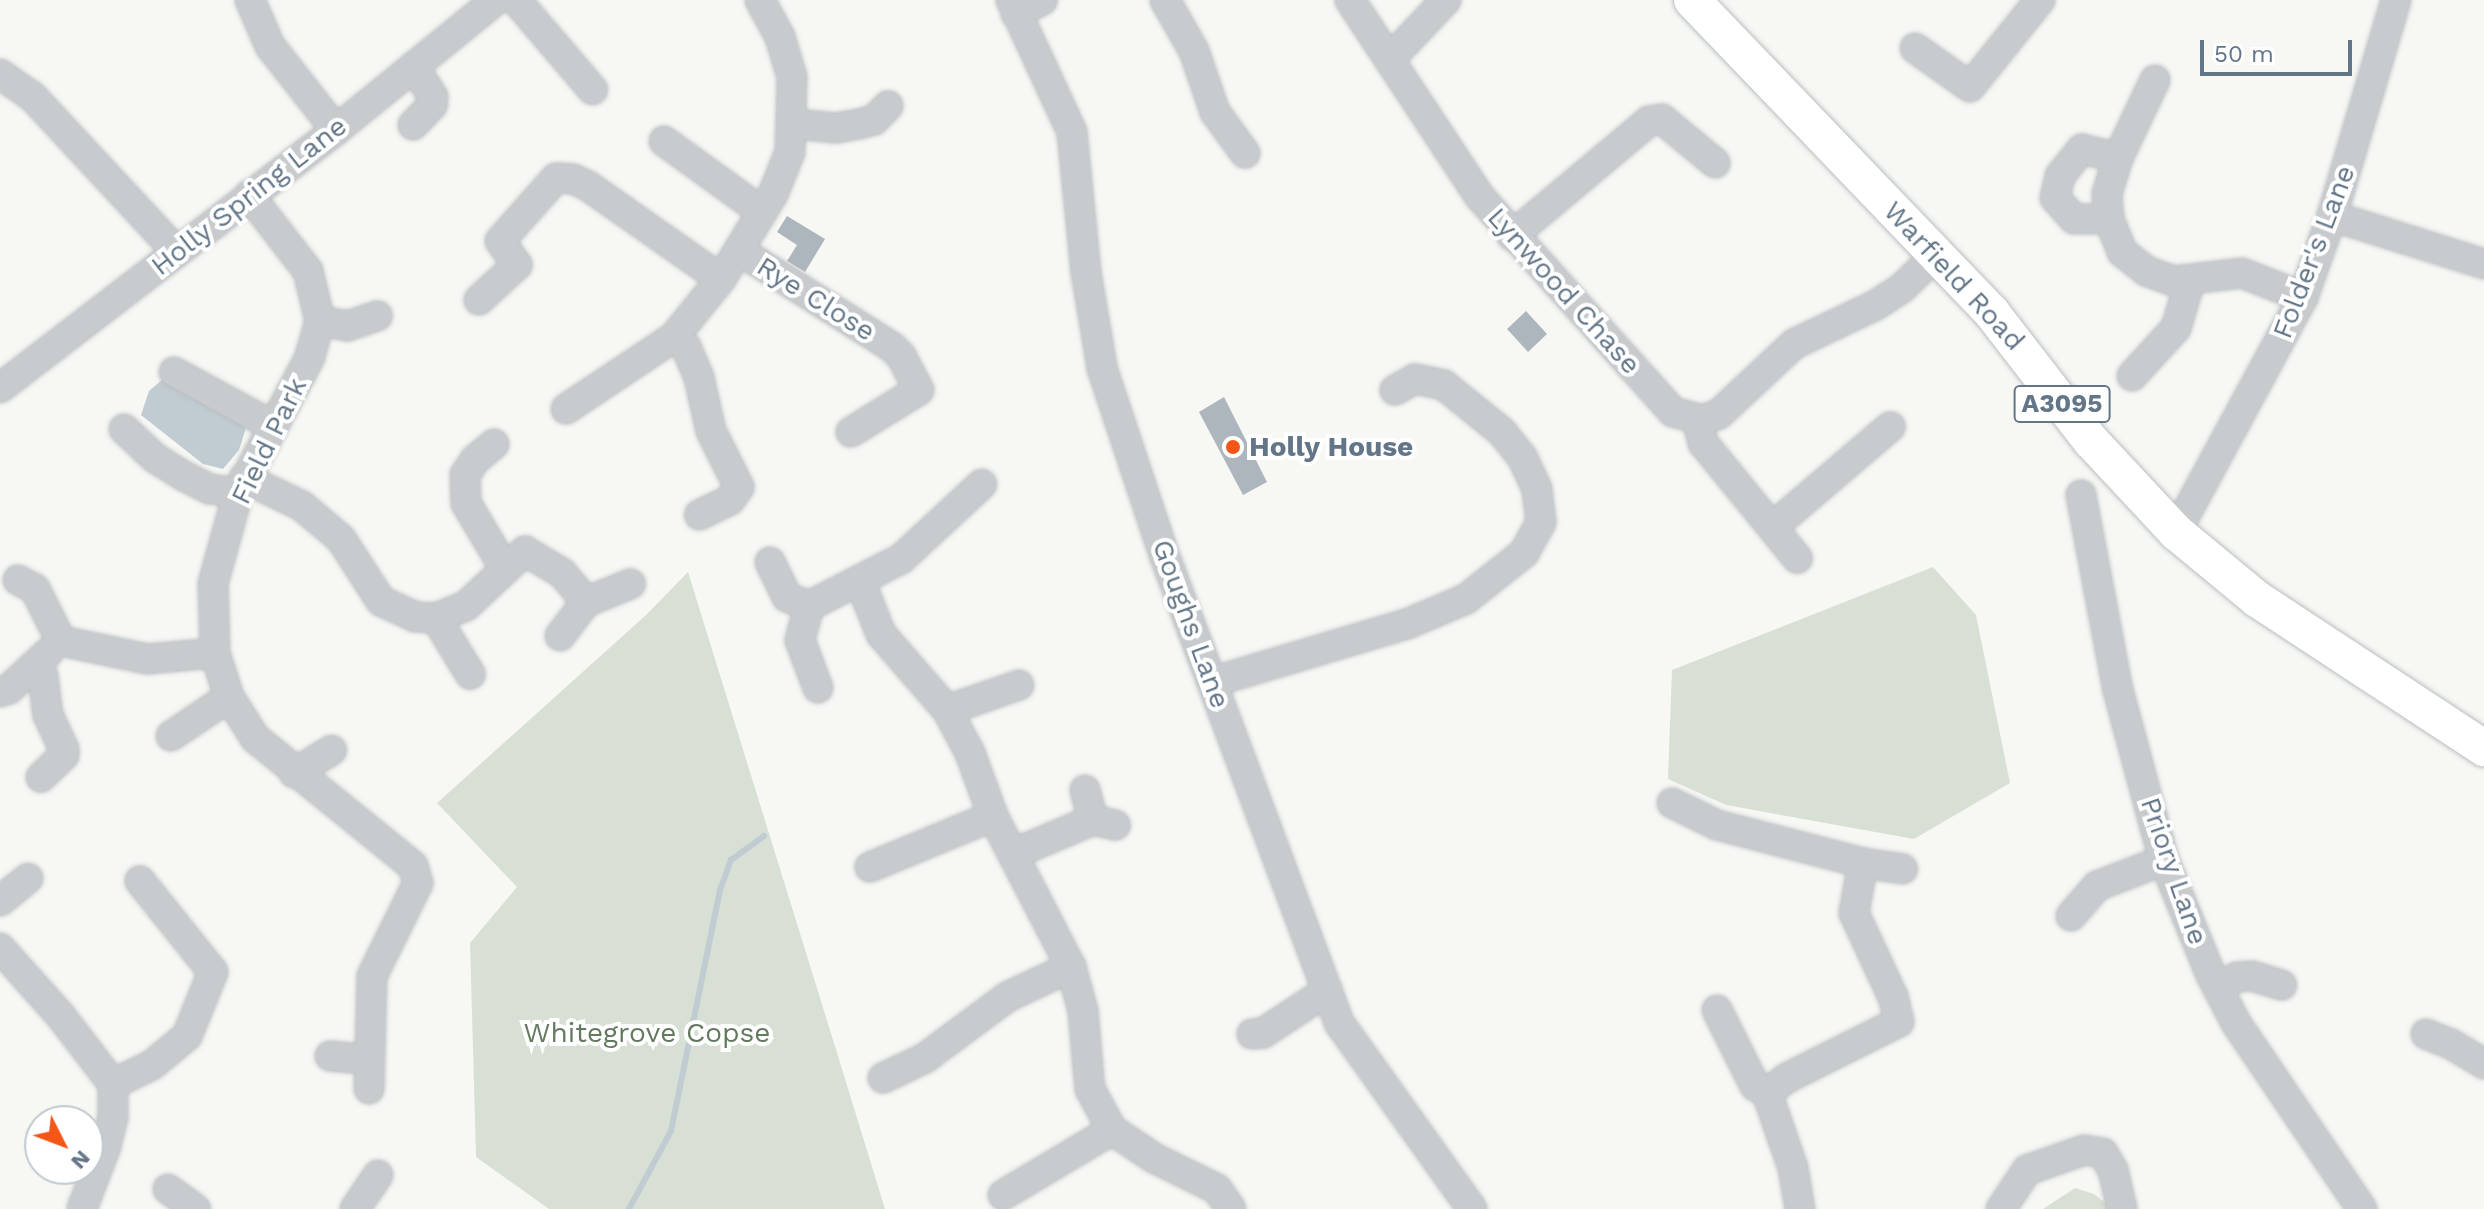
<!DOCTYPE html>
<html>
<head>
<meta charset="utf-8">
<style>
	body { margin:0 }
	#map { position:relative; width:2484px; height:1209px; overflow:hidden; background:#f7f8f4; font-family:"Work Sans",sans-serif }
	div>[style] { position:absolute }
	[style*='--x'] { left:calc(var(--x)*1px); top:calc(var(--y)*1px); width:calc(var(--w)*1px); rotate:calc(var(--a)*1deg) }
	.green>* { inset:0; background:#d8e0d5 }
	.water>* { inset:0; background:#c1ccd2 }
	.stream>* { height:6px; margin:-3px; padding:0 3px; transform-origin:3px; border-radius:3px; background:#c1ccd2 }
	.building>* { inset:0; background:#aeb6bd }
	.roads { filter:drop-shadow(0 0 2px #babec2) drop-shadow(0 0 2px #babec2) }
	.minor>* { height:28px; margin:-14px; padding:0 14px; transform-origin:14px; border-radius:14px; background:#c7cbce }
	.major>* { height:36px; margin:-18px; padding:0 18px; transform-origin:18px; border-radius:18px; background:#fff }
	.dots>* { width:22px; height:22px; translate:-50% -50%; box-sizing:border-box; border:4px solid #fff; border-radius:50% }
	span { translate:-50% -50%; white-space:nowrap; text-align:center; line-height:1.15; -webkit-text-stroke:8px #fff; paint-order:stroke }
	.shield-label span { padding:2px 6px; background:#fff; border:2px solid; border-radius:6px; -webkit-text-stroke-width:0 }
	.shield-label { font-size:26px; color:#637688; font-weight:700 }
	.street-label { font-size:28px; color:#637688 }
	.poi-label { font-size:28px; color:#637688; font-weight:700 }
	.left { translate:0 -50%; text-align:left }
	.park-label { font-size:28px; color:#637a5f }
	.north { position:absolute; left:24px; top:1105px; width:80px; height:80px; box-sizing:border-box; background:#fff; border:2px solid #c1c8cf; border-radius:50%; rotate:132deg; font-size:22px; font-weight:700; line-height:32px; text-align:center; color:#637688 }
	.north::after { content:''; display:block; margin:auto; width:28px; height:36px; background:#f45617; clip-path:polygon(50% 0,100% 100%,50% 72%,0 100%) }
	.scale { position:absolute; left:2200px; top:40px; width:152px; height:36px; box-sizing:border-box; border:4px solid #637688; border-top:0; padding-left:10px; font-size:24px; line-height:28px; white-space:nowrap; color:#637688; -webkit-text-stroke:6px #fff; paint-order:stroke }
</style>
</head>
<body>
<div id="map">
	<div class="green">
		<div style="clip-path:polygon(1933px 567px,1976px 615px,2010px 783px,1914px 839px,1726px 805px,1668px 779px,1672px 670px)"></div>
		<div style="clip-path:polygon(688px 572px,838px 1056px,885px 1209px,549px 1209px,476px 1157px,470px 943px,517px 887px,437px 803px,646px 615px)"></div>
		<div style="clip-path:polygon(2075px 1188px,2094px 1194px,2113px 1209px,2043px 1209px)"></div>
	</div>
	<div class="water">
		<div style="clip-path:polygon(163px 379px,227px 412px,246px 428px,239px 450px,223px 469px,203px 464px,141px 415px,149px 391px)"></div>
	</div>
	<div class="stream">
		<div style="--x:629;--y:1209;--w:89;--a:-61.7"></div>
		<div style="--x:671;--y:1131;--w:246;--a:-78.5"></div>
		<div style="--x:720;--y:890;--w:32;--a:-70"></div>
		<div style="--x:731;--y:860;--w:41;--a:-36"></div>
	</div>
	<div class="building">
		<div style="clip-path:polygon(787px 216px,825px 239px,805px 272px,787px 261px,797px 245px,777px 232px)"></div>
		<div style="clip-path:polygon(1526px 311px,1547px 334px,1528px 352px,1507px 329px)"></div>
		<div style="clip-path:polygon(1224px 397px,1267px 482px,1243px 495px,1199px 412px)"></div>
	</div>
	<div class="roads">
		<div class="minor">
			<div style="--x:250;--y:0;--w:50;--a:66.5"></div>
			<div style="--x:270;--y:46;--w:107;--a:51.8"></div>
			<div style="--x:516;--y:0;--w:118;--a:49.5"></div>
			<div style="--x:1011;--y:0;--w:145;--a:65.2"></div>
			<div style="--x:1072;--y:132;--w:141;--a:84.3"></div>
			<div style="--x:1086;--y:272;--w:97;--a:80.5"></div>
			<div style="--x:1102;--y:368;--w:199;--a:71.6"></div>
			<div style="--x:1165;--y:557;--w:499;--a:69.5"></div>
			<div style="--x:1340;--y:1024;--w:227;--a:54.5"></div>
			<div style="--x:1165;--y:0;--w:59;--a:60.4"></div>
			<div style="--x:1194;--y:51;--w:65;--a:71"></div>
			<div style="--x:1215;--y:112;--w:51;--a:53.8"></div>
			<div style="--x:1350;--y:0;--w:236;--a:56.6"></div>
			<div style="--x:1480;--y:197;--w:289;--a:48.1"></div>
			<div style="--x:1673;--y:412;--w:30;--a:15"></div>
			<div style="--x:1702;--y:420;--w:18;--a:-19"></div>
			<div style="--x:1719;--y:414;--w:103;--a:-43"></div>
			<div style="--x:1794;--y:344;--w:91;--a:-25.4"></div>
			<div style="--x:1876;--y:305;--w:31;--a:-33"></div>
			<div style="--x:1902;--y:288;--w:46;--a:-44.1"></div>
			<div style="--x:1016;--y:14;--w:30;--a:-28"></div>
			<div style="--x:1915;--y:48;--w:67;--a:35.3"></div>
			<div style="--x:1970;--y:87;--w:112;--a:-51.2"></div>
			<div style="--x:1391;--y:58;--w:80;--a:-46.5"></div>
			<div style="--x:0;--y:74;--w:39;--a:35"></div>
			<div style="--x:32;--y:96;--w:213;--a:47.1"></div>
			<div style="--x:2155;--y:80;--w:86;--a:115.4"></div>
			<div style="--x:2118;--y:158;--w:37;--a:107"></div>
			<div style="--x:2107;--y:193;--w:26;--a:86"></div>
			<div style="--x:2109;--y:219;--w:35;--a:68"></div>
			<div style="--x:2122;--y:252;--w:31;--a:38"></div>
			<div style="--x:2146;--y:271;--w:30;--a:20"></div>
			<div style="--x:2174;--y:281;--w:68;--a:-6.7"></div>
			<div style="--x:2242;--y:273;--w:66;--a:21.5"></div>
			<div style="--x:794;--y:124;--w:42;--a:5.4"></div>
			<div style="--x:836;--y:128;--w:23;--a:-10"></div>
			<div style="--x:859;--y:124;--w:16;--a:-15"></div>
			<div style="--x:874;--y:120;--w:20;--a:-45"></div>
			<div style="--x:413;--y:125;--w:28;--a:-46"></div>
			<div style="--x:432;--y:105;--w:8;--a:-83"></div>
			<div style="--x:433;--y:97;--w:36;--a:-122"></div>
			<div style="--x:664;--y:141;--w:121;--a:35.9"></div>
			<div style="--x:249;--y:195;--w:96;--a:52.2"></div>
			<div style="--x:308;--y:271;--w:51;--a:76.5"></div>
			<div style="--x:320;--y:321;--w:37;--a:106"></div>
			<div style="--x:310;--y:357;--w:154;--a:117.9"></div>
			<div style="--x:238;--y:493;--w:94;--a:105.4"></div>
			<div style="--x:213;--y:584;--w:69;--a:88.3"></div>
			<div style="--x:215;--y:653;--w:46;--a:72.3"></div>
			<div style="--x:229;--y:697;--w:49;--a:57.6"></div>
			<div style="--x:255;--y:738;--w:203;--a:39"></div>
			<div style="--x:413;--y:866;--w:18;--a:74"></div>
			<div style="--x:418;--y:883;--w:104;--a:116.3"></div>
			<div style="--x:372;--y:976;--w:113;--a:91.5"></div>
			<div style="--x:2332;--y:216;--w:159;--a:17.5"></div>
			<div style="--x:2109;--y:219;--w:35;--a:180"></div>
			<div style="--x:2074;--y:219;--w:28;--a:-132"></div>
			<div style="--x:2055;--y:198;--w:23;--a:-77"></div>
			<div style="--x:2060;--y:176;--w:35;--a:-51"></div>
			<div style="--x:2082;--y:149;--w:37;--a:14"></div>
			<div style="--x:1512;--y:236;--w:179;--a:-40"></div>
			<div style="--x:1649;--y:121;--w:13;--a:-9"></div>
			<div style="--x:1662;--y:119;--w:69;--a:39.7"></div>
			<div style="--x:740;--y:251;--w:180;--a:32.3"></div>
			<div style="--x:892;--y:347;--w:13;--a:45"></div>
			<div style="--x:901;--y:356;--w:38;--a:62"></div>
			<div style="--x:919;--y:390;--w:80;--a:148.3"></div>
			<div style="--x:479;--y:300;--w:52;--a:-42.6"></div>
			<div style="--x:517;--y:265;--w:29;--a:-125"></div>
			<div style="--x:500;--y:241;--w:84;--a:-48.4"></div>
			<div style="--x:556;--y:178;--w:17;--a:3"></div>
			<div style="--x:573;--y:179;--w:17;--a:25"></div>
			<div style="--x:588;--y:186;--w:162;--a:35"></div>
			<div style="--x:320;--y:321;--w:28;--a:10"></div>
			<div style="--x:348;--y:326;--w:31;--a:-19"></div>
			<div style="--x:674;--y:337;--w:16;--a:40"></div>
			<div style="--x:686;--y:347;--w:34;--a:67"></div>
			<div style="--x:699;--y:378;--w:54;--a:77.2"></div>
			<div style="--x:711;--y:431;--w:63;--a:63.4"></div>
			<div style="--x:739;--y:487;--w:16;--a:125"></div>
			<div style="--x:730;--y:500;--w:34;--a:154"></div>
			<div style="--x:174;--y:372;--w:113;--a:28.6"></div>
			<div style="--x:2132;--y:376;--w:65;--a:-47.5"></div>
			<div style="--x:2176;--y:328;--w:49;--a:-73.4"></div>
			<div style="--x:0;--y:388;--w:424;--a:-37.5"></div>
			<div style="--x:336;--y:130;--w:206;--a:-39.1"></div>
			<div style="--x:566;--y:409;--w:130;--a:-33.7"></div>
			<div style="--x:674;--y:337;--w:75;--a:-51"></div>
			<div style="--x:721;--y:279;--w:100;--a:-58.5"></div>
			<div style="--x:773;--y:194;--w:45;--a:-68"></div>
			<div style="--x:790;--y:152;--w:75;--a:-88.5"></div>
			<div style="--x:792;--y:77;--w:42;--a:-106.7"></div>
			<div style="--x:780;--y:37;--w:42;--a:-118.4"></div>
			<div style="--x:1697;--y:419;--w:25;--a:76"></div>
			<div style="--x:1703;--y:443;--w:149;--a:50.7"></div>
			<div style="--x:124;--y:429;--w:42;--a:43.1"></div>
			<div style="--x:155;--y:458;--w:34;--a:32"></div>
			<div style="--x:184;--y:476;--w:29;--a:27"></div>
			<div style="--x:210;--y:489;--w:28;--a:8"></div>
			<div style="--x:494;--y:444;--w:25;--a:140"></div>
			<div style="--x:475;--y:460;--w:18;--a:124"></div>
			<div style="--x:465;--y:475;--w:28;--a:88"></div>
			<div style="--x:466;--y:503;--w:77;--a:59.4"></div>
			<div style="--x:244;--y:478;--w:64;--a:25.8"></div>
			<div style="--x:302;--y:506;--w:51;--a:40.2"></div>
			<div style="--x:341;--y:539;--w:74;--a:57.2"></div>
			<div style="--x:381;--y:601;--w:38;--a:25"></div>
			<div style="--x:415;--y:617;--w:21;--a:3"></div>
			<div style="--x:436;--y:618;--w:32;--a:-22"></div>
			<div style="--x:466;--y:606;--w:81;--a:-43"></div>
			<div style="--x:525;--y:551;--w:43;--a:30.7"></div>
			<div style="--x:562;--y:573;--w:38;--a:50"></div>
			<div style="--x:586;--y:602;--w:48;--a:-22.2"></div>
			<div style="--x:2081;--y:495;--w:198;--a:79.3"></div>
			<div style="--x:2118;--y:690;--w:176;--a:74.9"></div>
			<div style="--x:2164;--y:860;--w:122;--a:67.8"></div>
			<div style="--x:2210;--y:973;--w:56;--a:62.5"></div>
			<div style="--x:2236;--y:1023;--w:225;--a:55.9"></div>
			<div style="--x:1774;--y:526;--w:153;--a:-40.5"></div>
			<div style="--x:2176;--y:532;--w:267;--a:-61.6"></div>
			<div style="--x:2303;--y:297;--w:86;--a:-70.3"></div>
			<div style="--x:2332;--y:216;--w:225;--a:-73.5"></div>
			<div style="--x:770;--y:562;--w:39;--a:64"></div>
			<div style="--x:787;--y:597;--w:24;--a:22"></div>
			<div style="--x:18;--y:580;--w:19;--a:28"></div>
			<div style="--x:35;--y:589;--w:58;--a:63.4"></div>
			<div style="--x:860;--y:581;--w:57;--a:68.4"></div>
			<div style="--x:881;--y:634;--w:101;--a:49"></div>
			<div style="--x:947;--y:710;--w:49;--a:61.9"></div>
			<div style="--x:970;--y:753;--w:67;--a:69.9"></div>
			<div style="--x:993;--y:816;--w:170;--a:62.7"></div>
			<div style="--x:1071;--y:967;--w:46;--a:74.7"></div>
			<div style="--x:1083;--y:1011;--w:78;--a:84.9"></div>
			<div style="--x:1090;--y:1089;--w:47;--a:61.8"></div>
			<div style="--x:1112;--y:1130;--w:50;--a:33.7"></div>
			<div style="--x:1154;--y:1158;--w:70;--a:26.2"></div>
			<div style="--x:1217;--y:1189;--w:24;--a:55"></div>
			<div style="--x:436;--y:618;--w:66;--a:58.7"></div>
			<div style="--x:560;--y:636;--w:43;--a:-52.6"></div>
			<div style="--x:61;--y:641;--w:88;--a:11.8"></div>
			<div style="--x:147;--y:659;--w:68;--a:-5"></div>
			<div style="--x:36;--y:664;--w:14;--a:60"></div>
			<div style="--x:43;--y:676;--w:39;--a:83"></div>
			<div style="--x:48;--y:715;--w:38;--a:65"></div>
			<div style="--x:64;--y:750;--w:5;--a:90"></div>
			<div style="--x:64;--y:755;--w:32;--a:136"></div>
			<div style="--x:1212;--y:682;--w:203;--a:-16.6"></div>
			<div style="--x:1407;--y:624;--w:64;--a:-23"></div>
			<div style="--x:1466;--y:599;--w:74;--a:-38.4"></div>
			<div style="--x:1524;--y:553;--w:35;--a:-61"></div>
			<div style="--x:1541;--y:522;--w:33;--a:-97"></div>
			<div style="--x:1537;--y:489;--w:35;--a:-115"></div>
			<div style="--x:1522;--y:457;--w:32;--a:-129"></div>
			<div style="--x:1502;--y:432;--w:75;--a:-141"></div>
			<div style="--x:1444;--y:385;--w:30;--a:-168"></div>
			<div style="--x:1415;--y:379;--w:23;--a:151"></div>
			<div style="--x:818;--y:688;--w:51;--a:-110.6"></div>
			<div style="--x:800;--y:640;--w:35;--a:-75"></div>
			<div style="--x:809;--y:606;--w:103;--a:-27.1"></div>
			<div style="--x:901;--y:559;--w:110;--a:-42.8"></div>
			<div style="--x:0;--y:692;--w:9;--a:-18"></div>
			<div style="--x:9;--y:689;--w:54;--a:-42.8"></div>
			<div style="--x:947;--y:710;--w:76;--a:-19.1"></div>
			<div style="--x:171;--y:736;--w:70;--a:-33.9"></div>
			<div style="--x:294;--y:773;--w:44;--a:-31.2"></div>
			<div style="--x:1085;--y:790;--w:31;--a:75"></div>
			<div style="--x:1672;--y:803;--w:50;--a:26.1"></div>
			<div style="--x:1717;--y:825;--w:151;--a:14.6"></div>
			<div style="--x:1863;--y:863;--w:40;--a:8.5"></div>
			<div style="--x:1013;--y:854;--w:87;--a:-23"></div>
			<div style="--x:1093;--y:820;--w:23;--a:13"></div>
			<div style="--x:870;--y:867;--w:133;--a:-22.5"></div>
			<div style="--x:0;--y:901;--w:36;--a:-39"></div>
			<div style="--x:2071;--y:916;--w:40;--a:-49"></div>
			<div style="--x:2097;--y:886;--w:72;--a:-21.2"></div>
			<div style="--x:0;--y:948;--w:90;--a:48.2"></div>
			<div style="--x:60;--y:1015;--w:87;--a:52.5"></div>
			<div style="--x:113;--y:1084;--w:33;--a:90"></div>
			<div style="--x:113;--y:1117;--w:30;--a:104"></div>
			<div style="--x:106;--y:1146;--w:67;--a:110.9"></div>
			<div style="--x:2218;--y:988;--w:22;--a:-30"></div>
			<div style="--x:2237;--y:977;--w:15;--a:-4"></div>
			<div style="--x:2252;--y:976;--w:31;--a:17"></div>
			<div style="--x:1717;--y:1010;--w:85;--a:63.4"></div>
			<div style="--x:1755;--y:1086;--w:14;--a:30"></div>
			<div style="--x:1252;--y:1034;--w:11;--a:-5"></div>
			<div style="--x:1263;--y:1033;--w:77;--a:-33.3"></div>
			<div style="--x:2426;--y:1034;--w:27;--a:22"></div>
			<div style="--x:2451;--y:1044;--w:39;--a:31"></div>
			<div style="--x:330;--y:1056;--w:37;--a:5"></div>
			<div style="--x:883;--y:1078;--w:47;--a:-25.5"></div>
			<div style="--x:925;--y:1058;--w:102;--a:-36.6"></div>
			<div style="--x:1007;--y:997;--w:71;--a:-25.1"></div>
			<div style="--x:113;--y:1084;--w:43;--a:-26"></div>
			<div style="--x:152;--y:1065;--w:45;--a:-39.6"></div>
			<div style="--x:187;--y:1036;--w:69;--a:-67.9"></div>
			<div style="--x:213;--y:972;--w:117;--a:-128.7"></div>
			<div style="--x:168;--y:1189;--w:34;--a:36"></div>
			<div style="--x:1003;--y:1195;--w:127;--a:-30.8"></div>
			<div style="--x:355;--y:1209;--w:41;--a:-55.9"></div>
			<div style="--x:1800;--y:1209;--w:42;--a:-99.7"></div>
			<div style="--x:1793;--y:1168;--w:79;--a:-109.1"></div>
			<div style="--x:1767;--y:1093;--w:25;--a:-37"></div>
			<div style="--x:1787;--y:1078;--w:125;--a:-26.6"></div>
			<div style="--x:1899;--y:1022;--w:26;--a:-103"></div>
			<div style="--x:1893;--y:997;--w:93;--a:-114.9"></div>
			<div style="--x:1854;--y:913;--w:51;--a:-79.8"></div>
			<div style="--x:2001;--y:1209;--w:47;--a:-56.3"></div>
			<div style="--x:2027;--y:1170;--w:60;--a:-19.3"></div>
			<div style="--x:2084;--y:1150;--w:19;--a:9"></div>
			<div style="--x:2103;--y:1153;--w:20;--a:60"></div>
			<div style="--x:2113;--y:1170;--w:40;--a:77"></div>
		</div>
		<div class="major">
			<div style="--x:1692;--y:0;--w:434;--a:46.2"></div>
			<div style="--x:1992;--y:313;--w:162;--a:52.3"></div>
			<div style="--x:2091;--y:441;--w:125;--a:47"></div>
			<div style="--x:2176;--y:532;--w:105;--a:39.6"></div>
			<div style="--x:2257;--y:599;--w:272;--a:33.3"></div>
		</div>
	</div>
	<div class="dots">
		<div style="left:1233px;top:447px;background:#f45617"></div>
	</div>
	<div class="shield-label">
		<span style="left:2062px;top:404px">A3095</span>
	</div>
	<div class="street-label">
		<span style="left:249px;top:196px;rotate:-38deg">Holly Spring Lane</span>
		<span style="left:2314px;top:252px;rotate:-69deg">Folder's Lane</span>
		<span style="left:1954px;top:276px;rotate:47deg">Warfield Road</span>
		<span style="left:1564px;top:291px;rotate:48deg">Lynwood Chase</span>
		<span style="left:816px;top:299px;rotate:32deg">Rye Close</span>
		<span style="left:269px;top:441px;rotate:-64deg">Field Park</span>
		<span style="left:1191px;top:624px;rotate:70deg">Goughs Lane</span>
		<span style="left:2174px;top:871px;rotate:71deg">Priory Lane</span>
	</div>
	<div class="poi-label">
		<span class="left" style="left:1249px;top:447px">Holly House</span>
	</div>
	<div class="park-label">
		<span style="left:647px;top:1033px">Whitegrove Copse</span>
	</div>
	<div class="north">N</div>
	<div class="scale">50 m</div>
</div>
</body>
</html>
